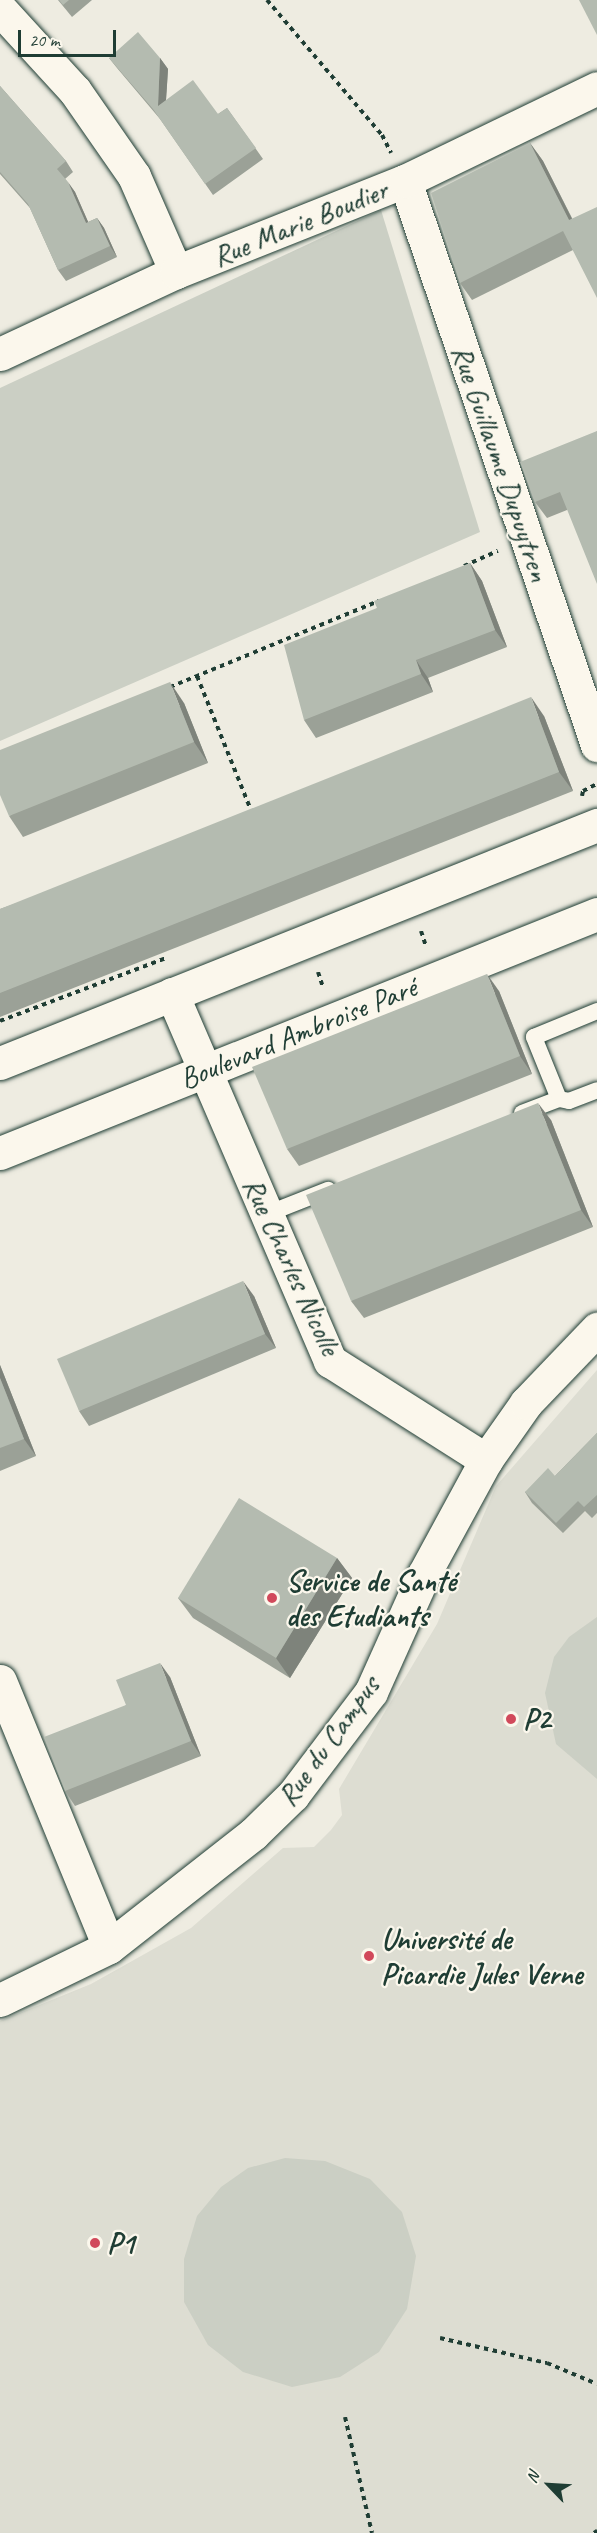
<!DOCTYPE html>
<html>
<head>
<meta charset="utf-8">
<style>
	body { margin:0 }
	#map { position:relative; width:597px; height:2533px; overflow:hidden; background:#eeece1; font-family:Caveat,sans-serif }
	div>[style] { position:absolute }
	[style*='--x'] { left:calc(var(--x)*1px); top:calc(var(--y)*1px); width:calc(var(--w)*1px); rotate:calc(var(--a)*1deg) }
	.built>* { inset:0; background:#ddddd2 }
	.green>* { inset:0; background:#cbcfc4 }
	.path>* { height:4px; margin-top:-2px; transform-origin:0; background:repeating-linear-gradient(90deg,#1f3d34 0 4.5px,transparent 0 9px) }
	.roads { filter:drop-shadow(0 0 2px #1f3d34) drop-shadow(0 0 2px #1f3d34) }
	.lane>* { height:16px; margin:-8px; padding:0 8px; transform-origin:8px; border-radius:8px; background:#fbf7ec }
	.street>* { height:33px; margin:-16.5px; padding:0 16.5px; transform-origin:16.5px; border-radius:16.5px; background:#fbf7ec }
	.wall>* { inset:0; background:#9ba197 }
	.shaded-wall>* { inset:0; background:#7e837b }
	.building>* { inset:0; background:#b4bbb0 }
	.dots>* { width:16px; height:16px; translate:-50% -50%; box-sizing:border-box; border:3px solid #fbf7ec; border-radius:50% }
	span { translate:-50% -50%; white-space:nowrap; text-align:center; line-height:1.15; -webkit-text-stroke:4.5px #fbf7ec; paint-order:stroke }
	.street-label { font-size:30px; color:#1f3d34 }
	.poi-label { font-size:30px; color:#1f3d34; font-weight:700 }
	.left { translate:0 -50%; text-align:left }
	.north { position:absolute; left:519px; top:2455px; width:60px; height:60px; -webkit-text-stroke:4px #fbf7ec; paint-order:stroke; rotate:295deg; font-size:16px; font-weight:700; line-height:24px; text-align:center; color:#1f3d34 }
	.north::after { content:''; display:block; margin:auto; width:21px; height:27px; background:#1f3d34; clip-path:polygon(50% 0,100% 100%,50% 72%,0 100%) }
	.scale { position:absolute; left:18px; top:30px; width:98px; height:27px; box-sizing:border-box; border:3px solid #1f3d34; border-top:0; padding-left:8px; font-size:18px; line-height:21px; white-space:nowrap; color:#1f3d34; -webkit-text-stroke:4px #fbf7ec; paint-order:stroke }
</style>
</head>
<body>
<div id="map">
	<div class="built">
		<div style="clip-path:polygon(597px 1370px,597px 2533px,0 2533px,0 2021px,91px 1984px,191px 1928px,283px 1848px,314px 1847px,331px 1830px,342px 1815px,339px 1789px,437px 1624px,496px 1486px)"></div>
	</div>
	<div class="green">
		<div style="clip-path:polygon(381px 210px,480px 532px,0 741px,0 388px)"></div>
		<div style="clip-path:polygon(597px 1617px,597px 1779px,556px 1744px,545px 1693px,554px 1657px,569px 1637px)"></div>
		<div style="clip-path:polygon(285px 2158px,325px 2161px,370px 2179px,402px 2212px,416px 2256px,407px 2309px,379px 2352px,340px 2377px,292px 2387px,243px 2372px,208px 2345px,184px 2302px,184px 2259px,197px 2216px,221px 2187px,248px 2168px)"></div>
	</div>
	<div class="path">
		<div style="--x:267;--y:0;--w:177;--a:49.6"></div>
		<div style="--x:382;--y:135;--w:20;--a:63"></div>
		<div style="--x:464;--y:566;--w:37;--a:-24"></div>
		<div style="--x:197;--y:676;--w:148;--a:68.1"></div>
		<div style="--x:170;--y:687;--w:226;--a:-22.4"></div>
		<div style="--x:582;--y:796;--w:5;--a:-79"></div>
		<div style="--x:583;--y:791;--w:16;--a:-27"></div>
		<div style="--x:421;--y:931;--w:16;--a:72"></div>
		<div style="--x:318;--y:972;--w:16;--a:72"></div>
		<div style="--x:0;--y:1021;--w:178;--a:-20.8"></div>
		<div style="--x:440;--y:2338;--w:110;--a:13.2"></div>
		<div style="--x:547;--y:2363;--w:54;--a:22.8"></div>
		<div style="--x:345;--y:2417;--w:119;--a:76.9"></div>
		<div style="--x:594;--y:2533;--w:4;--a:-34"></div>
	</div>
	<div class="roads">
		<div class="lane">
			<div style="--x:559;--y:1099;--w:67;--a:-112"></div>
			<div style="--x:534;--y:1037;--w:68;--a:-22.4"></div>
			<div style="--x:522;--y:1113;--w:40;--a:-21"></div>
			<div style="--x:559;--y:1099;--w:10;--a:11"></div>
			<div style="--x:569;--y:1101;--w:30;--a:-21"></div>
			<div style="--x:267;--y:1214;--w:66;--a:-21.5"></div>
		</div>
		<div class="street">
			<div style="--x:0;--y:9;--w:111;--a:47.6"></div>
			<div style="--x:75;--y:91;--w:103;--a:55.2"></div>
			<div style="--x:134;--y:176;--w:105;--a:66.4"></div>
			<div style="--x:405;--y:181;--w:596;--a:71.2"></div>
			<div style="--x:0;--y:354;--w:194;--a:-25"></div>
			<div style="--x:176;--y:272;--w:246;--a:-21.7"></div>
			<div style="--x:405;--y:181;--w:213;--a:-25.8"></div>
			<div style="--x:172;--y:994;--w:400;--a:66.7"></div>
			<div style="--x:330;--y:1361;--w:185;--a:32.4"></div>
			<div style="--x:0;--y:1063;--w:643;--a:-21.74"></div>
			<div style="--x:0;--y:1153;--w:643;--a:-21.82"></div>
			<div style="--x:0;--y:1681;--w:287;--a:67.7"></div>
			<div style="--x:0;--y:2000;--w:121;--a:-25.9"></div>
			<div style="--x:109;--y:1947;--w:183;--a:-38.1"></div>
			<div style="--x:253;--y:1834;--w:56;--a:-44.3"></div>
			<div style="--x:293;--y:1795;--w:129;--a:-52.9"></div>
			<div style="--x:371;--y:1692;--w:129;--a:-65.8"></div>
			<div style="--x:424;--y:1574;--w:130;--a:-61.5"></div>
			<div style="--x:486;--y:1460;--w:70;--a:-54.9"></div>
			<div style="--x:526;--y:1403;--w:103;--a:-46.2"></div>
		</div>
	</div>
	<div class="wall">
		<div style="clip-path:polygon(58px 0,92px 0,72px 17px)"></div>
		<div style="clip-path:polygon(109px 58px,160px 58px,168px 69px,166px 100px,218px 114px,227px 108px,263px 159px,213px 195px,160px 119px,117px 68px)"></div>
		<div style="clip-path:polygon(0 86px,66px 161px,73px 172px,65px 179px,75px 192px,88px 222px,97px 218px,104px 228px,117px 257px,66px 281px,58px 270px,30px 208px,0 174px)"></div>
		<div style="clip-path:polygon(530px 143px,543px 161px,572px 218px,573px 250px,472px 300px,460px 283px)"></div>
		<div style="clip-path:polygon(597px 431px,567px 510px,547px 518px,535px 502px)"></div>
		<div style="clip-path:polygon(470px 563px,482px 581px,507px 647px,428px 678px,433px 692px,316px 738px,304px 720px,377px 608px)"></div>
		<div style="clip-path:polygon(184px 703px,208px 763px,23px 837px,9px 816px)"></div>
		<div style="clip-path:polygon(544px 716px,573px 791px,0 1017px,0 909px)"></div>
		<div style="clip-path:polygon(499px 991px,532px 1074px,299px 1166px,287px 1149px)"></div>
		<div style="clip-path:polygon(551px 1120px,593px 1227px,364px 1318px,351px 1301px)"></div>
		<div style="clip-path:polygon(254px 1296px,276px 1348px,89px 1426px,79px 1411px)"></div>
		<div style="clip-path:polygon(0 1365px,36px 1456px,0 1471px)"></div>
		<div style="clip-path:polygon(597px 1433px,597px 1513px,592px 1518px,585px 1511px,563px 1533px,532px 1503px,525px 1492px,555px 1476px)"></div>
		<div style="clip-path:polygon(337px 1558px,352px 1578px,290px 1678px,193px 1618px,178px 1598px)"></div>
		<div style="clip-path:polygon(170px 1677px,201px 1756px,75px 1806px,65px 1791px,126px 1705px)"></div>
	</div>
	<div class="shaded-wall">
		<div style="clip-path:polygon(160px 58px,168px 69px,165px 116px,158px 106px)"></div>
		<div style="clip-path:polygon(530px 143px,543px 161px,581px 237px,569px 220px)"></div>
		<div style="clip-path:polygon(68px 182px,75px 192px,93px 233px,86px 223px)"></div>
		<div style="clip-path:polygon(97px 218px,104px 228px,117px 257px,110px 246px)"></div>
		<div style="clip-path:polygon(470px 563px,482px 581px,507px 647px,495px 630px)"></div>
		<div style="clip-path:polygon(416px 660px,428px 678px,433px 692px,421px 674px)"></div>
		<div style="clip-path:polygon(170px 682px,184px 703px,208px 763px,194px 742px)"></div>
		<div style="clip-path:polygon(531px 697px,544px 716px,573px 791px,559px 772px)"></div>
		<div style="clip-path:polygon(487px 974px,499px 991px,532px 1074px,520px 1056px)"></div>
		<div style="clip-path:polygon(538px 1103px,551px 1120px,593px 1227px,581px 1210px)"></div>
		<div style="clip-path:polygon(243px 1281px,254px 1296px,276px 1348px,265px 1334px)"></div>
		<div style="clip-path:polygon(0 1365px,36px 1456px,24px 1439px,0 1378px)"></div>
		<div style="clip-path:polygon(337px 1558px,352px 1578px,290px 1678px,276px 1658px)"></div>
		<div style="clip-path:polygon(160px 1663px,170px 1677px,201px 1756px,191px 1741px)"></div>
	</div>
	<div class="building">
		<div style="clip-path:polygon(59px 0,69px 0,63px 5px)"></div>
		<div style="clip-path:polygon(579px 0,597px 0,597px 35px)"></div>
		<div style="clip-path:polygon(138px 32px,160px 58px,158px 106px,193px 80px,218px 114px,227px 108px,256px 148px,205px 184px,153px 109px,109px 58px)"></div>
		<div style="clip-path:polygon(0 86px,66px 161px,57px 169px,68px 182px,86px 223px,97px 218px,110px 246px,58px 270px,28px 204px,0 172px)"></div>
		<div style="clip-path:polygon(530px 143px,569px 220px,597px 207px,597px 298px,563px 231px,460px 283px,431px 193px)"></div>
		<div style="clip-path:polygon(597px 431px,597px 584px,560px 492px,535px 502px,520px 462px)"></div>
		<div style="clip-path:polygon(470px 563px,495px 630px,416px 660px,421px 674px,304px 720px,284px 645px,377px 608px,374px 601px)"></div>
		<div style="clip-path:polygon(170px 682px,194px 742px,9px 816px,0 795px,0 750px)"></div>
		<div style="clip-path:polygon(531px 697px,559px 772px,0 993px,0 909px)"></div>
		<div style="clip-path:polygon(487px 974px,520px 1056px,287px 1149px,252px 1067px)"></div>
		<div style="clip-path:polygon(538px 1103px,581px 1210px,351px 1301px,306px 1195px)"></div>
		<div style="clip-path:polygon(243px 1281px,265px 1334px,79px 1411px,57px 1359px)"></div>
		<div style="clip-path:polygon(0 1378px,24px 1439px,0 1448px)"></div>
		<div style="clip-path:polygon(597px 1433px,597px 1495px,584px 1507px,578px 1501px,556px 1523px,525px 1492px,548px 1468px,555px 1476px)"></div>
		<div style="clip-path:polygon(239px 1498px,337px 1558px,276px 1658px,178px 1598px)"></div>
		<div style="clip-path:polygon(160px 1663px,191px 1741px,65px 1791px,44px 1737px,126px 1705px,116px 1680px)"></div>
	</div>
	<div class="dots">
		<div style="left:272px;top:1598px;background:#d1495b"></div>
		<div style="left:511px;top:1719px;background:#d1495b"></div>
		<div style="left:369px;top:1956px;background:#d1495b"></div>
		<div style="left:95px;top:2243px;background:#d1495b"></div>
	</div>
	<div class="street-label">
		<span style="left:300px;top:223px;rotate:-22deg">Rue Marie Boudier</span>
		<span style="left:501px;top:463px;rotate:71deg">Rue Guillaume Dupuytren</span>
		<span style="left:298px;top:1033px;rotate:-22deg">Boulevard Ambroise Paré</span>
		<span style="left:292px;top:1266px;rotate:65deg">Rue Charles Nicolle</span>
		<span style="left:328px;top:1741px;rotate:-54deg">Rue du Campus</span>
	</div>
	<div class="poi-label">
		<span class="left" style="left:286px;top:1598px">Service de Santé<br>des Etudiants</span>
		<span class="left" style="left:523px;top:1719px">P2</span>
		<span class="left" style="left:381px;top:1956px">Université de<br>Picardie Jules Verne</span>
		<span class="left" style="left:107px;top:2243px">P1</span>
	</div>
	<div class="north">N</div>
	<div class="scale">20 m</div>
</div>
</body>
</html>
